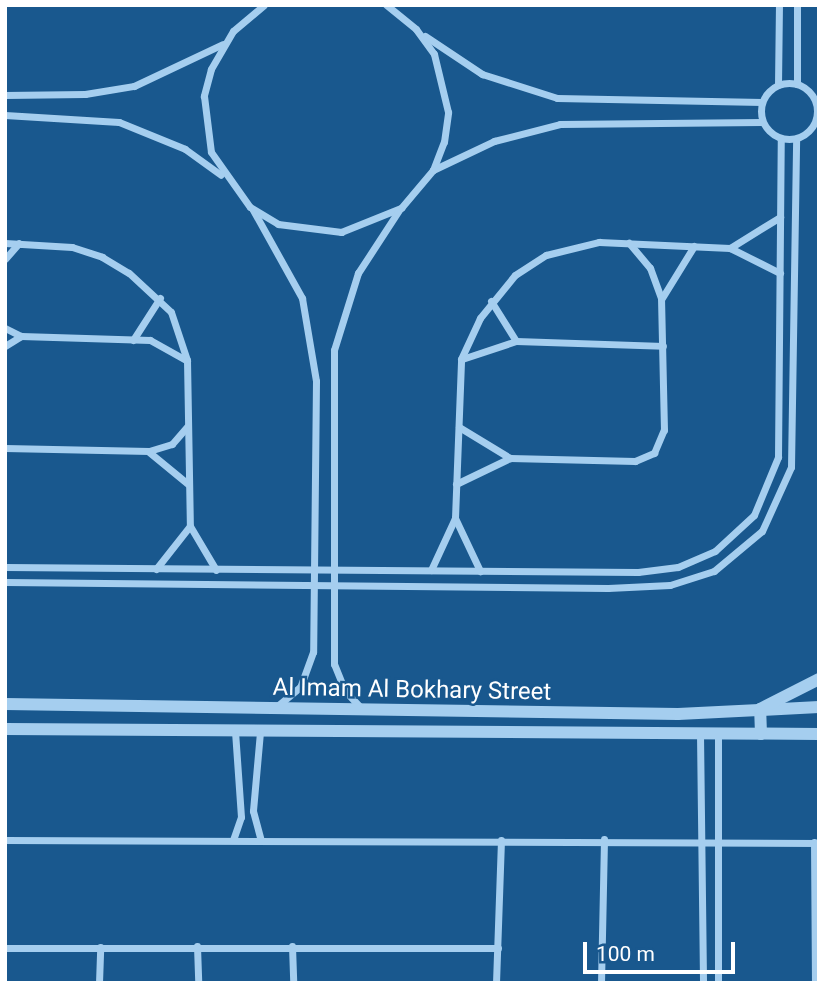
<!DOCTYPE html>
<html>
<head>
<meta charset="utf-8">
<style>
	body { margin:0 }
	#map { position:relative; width:824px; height:988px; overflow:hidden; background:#19588e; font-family:Roboto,sans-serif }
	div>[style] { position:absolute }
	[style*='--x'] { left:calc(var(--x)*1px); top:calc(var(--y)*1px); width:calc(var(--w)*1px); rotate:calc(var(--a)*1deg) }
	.minor>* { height:7px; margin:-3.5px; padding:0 3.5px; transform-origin:3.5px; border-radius:3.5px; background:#a5ceef }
	.minor>.ring { margin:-3.5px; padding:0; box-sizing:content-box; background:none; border:7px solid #a5ceef; border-radius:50% }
	.tertiary>* { height:12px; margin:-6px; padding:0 6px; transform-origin:6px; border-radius:6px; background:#a5ceef }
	span { translate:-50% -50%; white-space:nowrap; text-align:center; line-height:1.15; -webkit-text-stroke:5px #19588e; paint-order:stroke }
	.street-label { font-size:24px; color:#fff }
	.frame { position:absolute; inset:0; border:7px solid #fff; pointer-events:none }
	.scale { position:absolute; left:583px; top:942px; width:152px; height:32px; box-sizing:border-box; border:4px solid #fff; border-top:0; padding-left:9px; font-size:21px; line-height:24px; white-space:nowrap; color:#fff; -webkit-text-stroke:5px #19588e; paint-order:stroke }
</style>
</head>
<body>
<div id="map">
	<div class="minor">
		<div style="--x:264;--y:5;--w:40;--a:140"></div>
		<div style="--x:233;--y:31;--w:44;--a:120.1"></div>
		<div style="--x:211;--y:69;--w:28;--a:105"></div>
		<div style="--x:204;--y:96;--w:56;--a:82.9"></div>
		<div style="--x:211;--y:152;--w:67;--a:54.7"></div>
		<div style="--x:250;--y:207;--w:33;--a:31"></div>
		<div style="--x:278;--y:224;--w:64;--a:7.2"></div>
		<div style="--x:341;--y:232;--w:65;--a:-21.8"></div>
		<div style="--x:401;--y:208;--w:50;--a:-49.9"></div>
		<div style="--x:433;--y:170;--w:30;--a:-69"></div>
		<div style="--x:444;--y:142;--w:30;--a:-82"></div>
		<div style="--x:448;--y:112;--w:60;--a:-103.6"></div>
		<div style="--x:434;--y:54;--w:31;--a:-126"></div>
		<div style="--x:416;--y:29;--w:38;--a:-141"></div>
		<div style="--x:425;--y:36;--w:69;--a:33.7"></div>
		<div style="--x:482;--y:74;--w:79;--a:17.7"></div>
		<div style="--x:557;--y:98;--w:205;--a:1.1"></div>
		<div class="ring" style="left:761px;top:83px;width:49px;height:49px"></div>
		<div style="--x:797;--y:84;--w:79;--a:-90"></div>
		<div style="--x:778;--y:85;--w:80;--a:-89.3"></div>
		<div style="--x:5;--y:95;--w:80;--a:-0.7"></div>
		<div style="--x:85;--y:94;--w:50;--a:-9.3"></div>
		<div style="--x:134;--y:86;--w:98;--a:-25.3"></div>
		<div style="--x:5;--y:115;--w:114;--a:3.5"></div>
		<div style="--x:119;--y:122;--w:71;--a:22.2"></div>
		<div style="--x:185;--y:149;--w:44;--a:35.8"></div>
		<div style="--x:433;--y:170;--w:68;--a:-25.4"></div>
		<div style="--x:494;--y:141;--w:68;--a:-14.4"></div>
		<div style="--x:560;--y:124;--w:202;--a:-0.6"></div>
		<div style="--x:253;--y:210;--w:101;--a:60.9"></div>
		<div style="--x:302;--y:298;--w:84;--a:80.4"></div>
		<div style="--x:316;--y:381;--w:271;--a:90.6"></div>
		<div style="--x:313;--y:652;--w:37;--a:110"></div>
		<div style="--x:300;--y:687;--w:30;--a:140"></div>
		<div style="--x:5;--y:243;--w:67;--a:3.4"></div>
		<div style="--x:72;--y:247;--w:32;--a:18"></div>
		<div style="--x:102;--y:257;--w:31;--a:31"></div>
		<div style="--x:129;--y:273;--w:57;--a:42.9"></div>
		<div style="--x:171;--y:312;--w:51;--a:71.6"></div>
		<div style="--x:187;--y:360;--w:166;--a:89"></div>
		<div style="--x:190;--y:526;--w:51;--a:59.4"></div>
		<div style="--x:730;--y:248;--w:59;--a:-31.8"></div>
		<div style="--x:5;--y:259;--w:21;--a:-49"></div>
		<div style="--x:662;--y:298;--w:61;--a:-58.4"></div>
		<div style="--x:491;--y:301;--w:47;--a:58"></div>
		<div style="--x:5;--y:328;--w:18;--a:27"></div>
		<div style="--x:21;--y:336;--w:129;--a:1.8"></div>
		<div style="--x:150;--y:340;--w:41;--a:29.1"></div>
		<div style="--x:133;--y:340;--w:50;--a:-57.3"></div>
		<div style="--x:5;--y:346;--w:19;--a:-32"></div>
		<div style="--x:462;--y:359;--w:57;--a:-18.4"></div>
		<div style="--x:516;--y:341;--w:147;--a:1.9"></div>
		<div style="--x:459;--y:427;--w:60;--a:31.3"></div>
		<div style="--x:5;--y:448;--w:144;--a:1.2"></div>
		<div style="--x:149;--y:451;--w:24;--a:-17"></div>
		<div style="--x:172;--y:444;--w:23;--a:-49"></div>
		<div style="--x:149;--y:452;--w:50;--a:39.4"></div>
		<div style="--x:456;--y:484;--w:60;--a:-25.7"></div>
		<div style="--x:510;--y:458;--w:125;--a:1.4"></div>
		<div style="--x:635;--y:461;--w:21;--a:-23"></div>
		<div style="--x:654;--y:453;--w:25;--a:-67"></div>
		<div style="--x:664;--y:430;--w:132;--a:-91.3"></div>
		<div style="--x:661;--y:298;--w:32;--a:-110"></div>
		<div style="--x:650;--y:268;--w:33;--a:-130"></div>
		<div style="--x:455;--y:518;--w:59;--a:64.7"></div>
		<div style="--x:5;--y:567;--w:633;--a:0.45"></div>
		<div style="--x:638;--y:572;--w:40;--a:-7.1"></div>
		<div style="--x:678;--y:567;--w:40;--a:-23.4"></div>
		<div style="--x:715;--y:551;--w:53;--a:-42.7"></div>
		<div style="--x:754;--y:515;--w:63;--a:-67.5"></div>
		<div style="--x:778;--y:457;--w:318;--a:-89.5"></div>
		<div style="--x:156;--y:569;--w:53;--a:-51.8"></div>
		<div style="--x:431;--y:570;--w:57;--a:-65.2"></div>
		<div style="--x:455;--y:518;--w:159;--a:-87.8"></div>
		<div style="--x:461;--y:359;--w:45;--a:-65.1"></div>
		<div style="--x:480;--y:318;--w:55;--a:-50.9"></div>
		<div style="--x:515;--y:275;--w:37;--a:-33"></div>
		<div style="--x:546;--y:255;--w:55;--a:-13.8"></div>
		<div style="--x:599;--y:242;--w:131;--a:2.6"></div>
		<div style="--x:730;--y:248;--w:56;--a:26.6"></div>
		<div style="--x:5;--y:582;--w:603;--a:0.57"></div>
		<div style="--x:608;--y:588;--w:62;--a:-2.8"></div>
		<div style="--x:670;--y:585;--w:46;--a:-17.7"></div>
		<div style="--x:714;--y:571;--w:62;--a:-39.8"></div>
		<div style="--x:762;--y:531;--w:70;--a:-65.6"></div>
		<div style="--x:791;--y:467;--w:328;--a:-89.1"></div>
		<div style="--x:361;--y:708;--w:23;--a:-133"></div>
		<div style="--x:345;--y:691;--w:29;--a:-112"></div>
		<div style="--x:334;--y:664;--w:314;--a:-90"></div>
		<div style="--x:334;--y:350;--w:81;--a:-72.7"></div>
		<div style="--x:358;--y:273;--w:75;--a:-56.9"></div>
		<div style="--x:260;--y:732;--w:79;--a:95.1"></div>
		<div style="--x:253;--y:811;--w:30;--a:75"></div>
		<div style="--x:700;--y:734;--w:249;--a:89.3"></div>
		<div style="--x:5;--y:840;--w:814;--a:0.21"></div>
		<div style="--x:233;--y:840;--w:24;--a:-71"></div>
		<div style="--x:241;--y:817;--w:85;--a:-94"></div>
		<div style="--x:814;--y:842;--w:141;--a:89.6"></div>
		<div style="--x:197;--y:946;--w:37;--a:88"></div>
		<div style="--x:292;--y:946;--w:37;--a:88"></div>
		<div style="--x:5;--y:948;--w:493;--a:0"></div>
		<div style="--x:99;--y:983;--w:36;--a:-88"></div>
		<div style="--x:496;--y:983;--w:143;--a:-88"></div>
		<div style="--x:601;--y:983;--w:144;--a:-88.8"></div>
		<div style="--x:718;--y:983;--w:249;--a:-90"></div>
	</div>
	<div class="tertiary">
		<div style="--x:5;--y:704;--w:673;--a:0.85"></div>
		<div style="--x:678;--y:714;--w:141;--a:-2.8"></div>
		<div style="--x:5;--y:729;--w:814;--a:0.35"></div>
		<div style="--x:761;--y:734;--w:25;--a:-92"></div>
		<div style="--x:760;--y:709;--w:66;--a:-27"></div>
	</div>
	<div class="street-label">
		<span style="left:412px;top:690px;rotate:1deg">Al Imam Al Bokhary Street</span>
	</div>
	<div class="frame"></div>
	<div class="scale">100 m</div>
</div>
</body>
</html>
